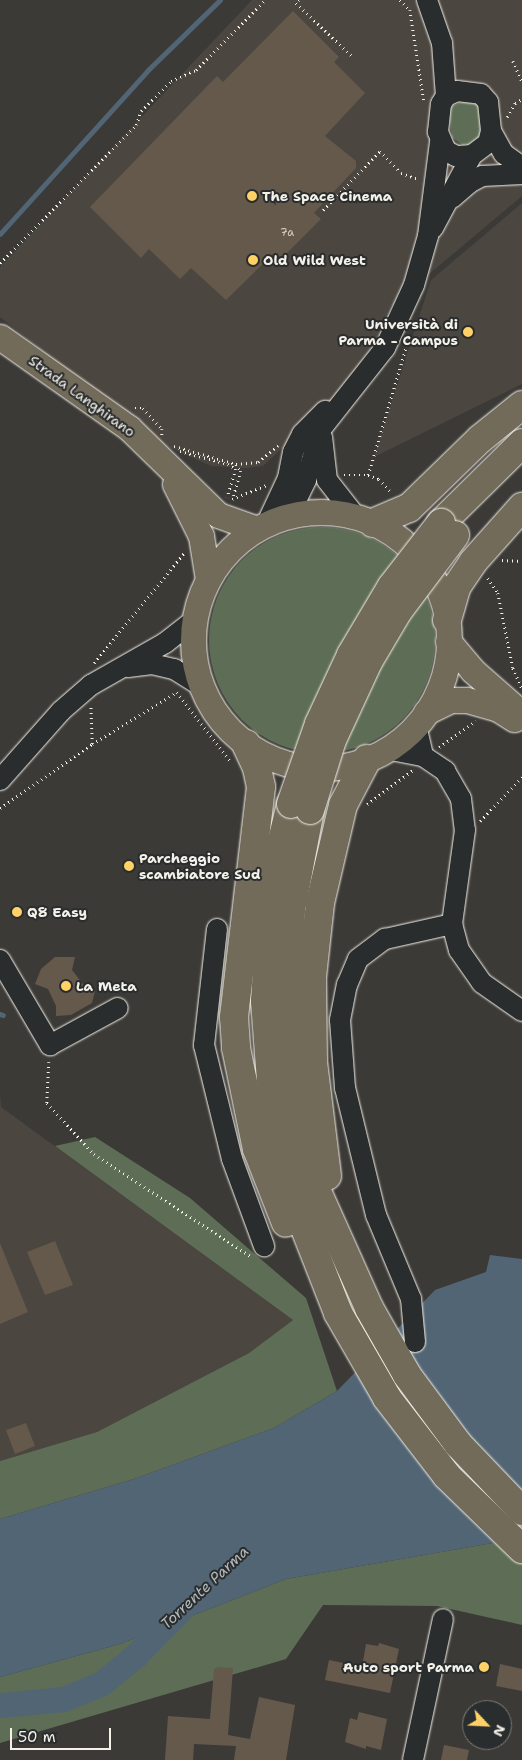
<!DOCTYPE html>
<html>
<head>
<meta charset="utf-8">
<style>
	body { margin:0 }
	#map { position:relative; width:522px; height:1760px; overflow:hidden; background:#3c3a37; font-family:"Shantell Sans",sans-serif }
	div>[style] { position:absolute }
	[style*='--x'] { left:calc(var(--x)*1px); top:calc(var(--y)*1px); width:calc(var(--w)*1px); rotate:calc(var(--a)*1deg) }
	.built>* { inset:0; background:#4b4640 }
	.green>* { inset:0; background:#5e6d55 }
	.round { border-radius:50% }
	.water>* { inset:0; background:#526575 }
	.stream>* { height:4.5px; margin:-2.25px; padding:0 2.25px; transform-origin:2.25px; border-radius:2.25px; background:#526575 }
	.river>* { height:25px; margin:-12.5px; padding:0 12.5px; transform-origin:12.5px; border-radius:12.5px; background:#526575 }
	.building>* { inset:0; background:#65594c }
	.path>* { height:2.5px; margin-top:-1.25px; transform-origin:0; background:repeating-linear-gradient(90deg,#f4f1e8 0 1px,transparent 0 5px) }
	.roads { filter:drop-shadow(0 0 1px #f4f1e8) drop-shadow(0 0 1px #f4f1e8) }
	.minor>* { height:20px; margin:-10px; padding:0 10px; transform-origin:10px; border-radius:10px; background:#2a2d2e }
	.major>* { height:25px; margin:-12.5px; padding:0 12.5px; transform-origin:12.5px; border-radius:12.5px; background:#726b5a }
	.major>.ring { margin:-12.5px; padding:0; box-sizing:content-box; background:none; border:25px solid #726b5a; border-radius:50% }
	.highway>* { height:28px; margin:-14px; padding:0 14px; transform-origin:14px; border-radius:14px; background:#726b5a }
	.bridges { filter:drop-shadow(0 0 1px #f4f1e8) drop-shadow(0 0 1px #f4f1e8) }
	.highway-bridge>* { height:28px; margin:-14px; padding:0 14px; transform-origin:14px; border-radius:14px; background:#726b5a }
	.dots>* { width:14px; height:14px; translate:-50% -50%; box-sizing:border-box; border:2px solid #2a2d2e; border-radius:50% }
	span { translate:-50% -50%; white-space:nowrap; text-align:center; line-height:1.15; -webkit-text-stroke:4px #2a2d2e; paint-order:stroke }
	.number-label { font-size:11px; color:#d0cbc1 }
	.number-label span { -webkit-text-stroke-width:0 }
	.poi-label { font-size:14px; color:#f4f1e8; font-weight:700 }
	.left { translate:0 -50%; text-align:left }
	.right { translate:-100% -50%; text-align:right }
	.street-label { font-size:14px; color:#f4f1e8 }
	.water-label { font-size:15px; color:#b3b9ba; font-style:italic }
	.north { position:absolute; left:462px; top:1700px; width:50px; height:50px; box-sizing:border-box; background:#2a2d2e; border:1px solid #7b7b78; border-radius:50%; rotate:115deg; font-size:14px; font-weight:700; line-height:20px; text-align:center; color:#f4f1e8 }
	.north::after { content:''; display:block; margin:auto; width:18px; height:22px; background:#ffd166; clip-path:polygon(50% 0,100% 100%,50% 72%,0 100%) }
	.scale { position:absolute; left:10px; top:1728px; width:101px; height:22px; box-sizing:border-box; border:2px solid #f4f1e8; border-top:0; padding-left:6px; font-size:15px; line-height:18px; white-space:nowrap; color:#f4f1e8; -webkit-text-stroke:4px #2a2d2e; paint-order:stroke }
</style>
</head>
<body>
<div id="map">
	<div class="built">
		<div style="clip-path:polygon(252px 0,522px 0,522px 196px,391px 306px,357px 379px,263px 466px,246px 468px,211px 466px,155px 441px,0 317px,0 267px)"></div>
		<div style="clip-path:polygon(522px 203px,522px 384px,374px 457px,431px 280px)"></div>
		<div style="clip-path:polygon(0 1093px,1px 1107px,293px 1320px,249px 1353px,97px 1432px,0 1461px)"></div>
	</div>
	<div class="green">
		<div style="clip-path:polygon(468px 100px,476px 103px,483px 114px,480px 136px,472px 144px,462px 145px,452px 137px,449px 115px,452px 106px)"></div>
		<div class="round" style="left:209px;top:527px;width:226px;height:226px"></div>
		<div style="clip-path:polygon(95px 1137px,190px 1198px,306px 1298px,337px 1391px,274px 1428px,134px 1479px,0 1519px,0 1461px,97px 1432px,249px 1353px,293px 1320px,55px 1146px)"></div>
		<div style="clip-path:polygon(522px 1538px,522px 1625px,437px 1606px,323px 1605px,286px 1659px,0 1743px,0 1677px,120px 1644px,286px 1579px)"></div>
	</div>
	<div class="water">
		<div style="clip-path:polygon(490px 1255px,522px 1259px,522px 1538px,286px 1579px,120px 1644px,0 1677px,0 1519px,134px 1479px,274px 1428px,337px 1391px,435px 1290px,486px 1272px)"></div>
	</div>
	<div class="stream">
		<div style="--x:0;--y:234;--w:221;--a:-47.9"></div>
		<div style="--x:148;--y:70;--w:100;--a:-44.2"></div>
		<div style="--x:0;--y:1014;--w:3;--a:18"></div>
	</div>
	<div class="river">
		<div style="--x:0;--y:1705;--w:64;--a:-5.4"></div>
		<div style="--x:64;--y:1699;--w:41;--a:-22.8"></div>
		<div style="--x:102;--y:1683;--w:43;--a:-39.3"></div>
		<div style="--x:135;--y:1656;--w:74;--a:-45.5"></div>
	</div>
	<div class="building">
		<div style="clip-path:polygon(293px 11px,339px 57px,334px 62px,365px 93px,325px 136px,356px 161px,356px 168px,314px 213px,321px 219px,281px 259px,274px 253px,226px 300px,191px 268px,180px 279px,149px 249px,141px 258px,90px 207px,217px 76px,223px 82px)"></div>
		<div style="clip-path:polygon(55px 957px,75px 957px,72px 970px,86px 988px,95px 991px,92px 1003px,71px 1015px,56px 1016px,56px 1006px,48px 989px,35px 984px,41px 969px)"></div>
		<div style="clip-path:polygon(55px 1241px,73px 1285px,45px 1295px,27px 1252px)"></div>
		<div style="clip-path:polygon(0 1243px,28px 1312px,0 1324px)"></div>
		<div style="clip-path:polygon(26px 1423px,35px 1446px,15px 1454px,6px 1430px)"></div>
		<div style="clip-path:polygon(379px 1643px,399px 1649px,390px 1693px,325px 1680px,329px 1660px,362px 1667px,366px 1644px,378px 1646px)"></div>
		<div style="clip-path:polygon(500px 1664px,522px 1669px,522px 1691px,496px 1686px)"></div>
		<div style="clip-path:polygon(218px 1667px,233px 1668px,228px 1735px,250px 1739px,259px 1697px,295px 1705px,286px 1760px,234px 1760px,236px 1746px,194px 1744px,193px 1760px,165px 1760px,168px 1716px,210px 1719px,214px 1669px)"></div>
		<div style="clip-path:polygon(359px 1712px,387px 1719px,381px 1750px,366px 1746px,366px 1749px,345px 1742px,350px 1718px,357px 1720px)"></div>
		<div style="clip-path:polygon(444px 1745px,469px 1750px,467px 1760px,441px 1760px)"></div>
	</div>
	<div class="path">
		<div style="--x:299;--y:0;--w:4;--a:135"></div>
		<div style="--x:296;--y:3;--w:77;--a:43.4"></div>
		<div style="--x:400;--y:0;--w:14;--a:45"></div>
		<div style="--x:410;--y:10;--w:92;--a:81.3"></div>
		<div style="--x:513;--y:61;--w:22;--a:66"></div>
		<div style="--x:507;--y:117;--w:16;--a:-60"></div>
		<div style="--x:515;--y:103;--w:8;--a:-30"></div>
		<div style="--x:323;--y:210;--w:82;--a:-46"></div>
		<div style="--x:380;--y:151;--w:30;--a:46"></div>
		<div style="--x:401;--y:173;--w:18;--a:19"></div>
		<div style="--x:0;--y:263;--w:194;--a:-45.4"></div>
		<div style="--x:136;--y:125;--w:15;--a:-70"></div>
		<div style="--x:141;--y:111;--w:42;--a:-45"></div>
		<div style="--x:171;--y:81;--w:27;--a:-24"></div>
		<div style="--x:196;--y:70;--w:98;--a:-45.4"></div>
		<div style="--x:135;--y:408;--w:8;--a:0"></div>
		<div style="--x:143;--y:408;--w:28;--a:48"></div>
		<div style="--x:162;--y:429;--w:6;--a:90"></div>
		<div style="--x:174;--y:446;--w:65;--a:16.2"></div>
		<div style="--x:236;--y:464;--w:9;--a:54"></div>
		<div style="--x:241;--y:471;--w:29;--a:106"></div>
		<div style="--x:180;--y:451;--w:50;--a:15.2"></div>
		<div style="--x:228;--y:464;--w:9;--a:32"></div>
		<div style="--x:236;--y:469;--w:30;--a:107"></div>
		<div style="--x:236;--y:464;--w:22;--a:-5"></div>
		<div style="--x:258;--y:462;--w:26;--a:-40"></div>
		<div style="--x:344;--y:475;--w:24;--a:0"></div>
		<div style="--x:368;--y:475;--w:12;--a:20"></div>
		<div style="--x:379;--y:479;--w:19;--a:47"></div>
		<div style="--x:368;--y:475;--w:141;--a:-73.5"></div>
		<div style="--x:232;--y:499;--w:38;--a:-22"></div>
		<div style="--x:502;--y:560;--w:20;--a:3"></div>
		<div style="--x:488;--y:578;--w:18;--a:56"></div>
		<div style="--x:498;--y:593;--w:76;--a:78.7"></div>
		<div style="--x:513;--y:668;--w:22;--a:66"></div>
		<div style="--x:94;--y:663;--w:142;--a:-50.7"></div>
		<div style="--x:92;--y:744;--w:100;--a:-31.5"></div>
		<div style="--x:177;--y:692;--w:87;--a:52.5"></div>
		<div style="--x:439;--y:747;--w:45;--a:-35.1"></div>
		<div style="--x:367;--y:804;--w:57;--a:-36.5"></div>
		<div style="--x:0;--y:808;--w:112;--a:-34.8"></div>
		<div style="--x:92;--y:744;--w:37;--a:-92"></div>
		<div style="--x:480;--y:821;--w:61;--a:-46.3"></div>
		<div style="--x:49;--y:1062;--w:41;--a:92.8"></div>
		<div style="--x:47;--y:1103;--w:69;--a:47.3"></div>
		<div style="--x:94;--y:1154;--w:189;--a:33.1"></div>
	</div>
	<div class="roads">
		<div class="minor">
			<div style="--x:427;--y:0;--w:46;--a:70.8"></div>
			<div style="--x:442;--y:43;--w:53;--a:85.7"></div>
			<div style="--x:457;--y:91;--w:24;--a:7"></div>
			<div style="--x:481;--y:94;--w:11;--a:49"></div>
			<div style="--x:488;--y:102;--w:29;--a:84"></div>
			<div style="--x:491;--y:131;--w:12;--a:104"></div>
			<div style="--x:488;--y:143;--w:20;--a:143"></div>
			<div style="--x:472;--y:155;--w:16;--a:176"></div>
			<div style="--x:456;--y:156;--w:11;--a:-153"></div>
			<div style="--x:446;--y:151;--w:21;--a:-113"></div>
			<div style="--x:438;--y:132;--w:28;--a:-84"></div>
			<div style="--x:441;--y:104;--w:9;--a:-58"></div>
			<div style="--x:446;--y:96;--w:12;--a:-24"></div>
			<div style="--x:491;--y:131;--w:26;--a:61"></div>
			<div style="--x:504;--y:154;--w:22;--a:36"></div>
			<div style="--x:452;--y:198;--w:23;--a:-41"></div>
			<div style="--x:469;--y:183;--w:15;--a:-28"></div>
			<div style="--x:482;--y:176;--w:40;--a:-2.9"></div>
			<div style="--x:433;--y:228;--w:83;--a:-61.9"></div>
			<div style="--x:322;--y:437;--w:43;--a:83.4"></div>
			<div style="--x:327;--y:480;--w:47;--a:51.9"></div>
			<div style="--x:289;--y:515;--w:39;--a:-64"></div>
			<div style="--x:306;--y:480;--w:53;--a:-73.6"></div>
			<div style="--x:321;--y:429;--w:103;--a:-51.7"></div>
			<div style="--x:385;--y:348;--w:69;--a:-65.3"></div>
			<div style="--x:414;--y:285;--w:51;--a:-74.1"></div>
			<div style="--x:428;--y:236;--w:95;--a:-82.7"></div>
			<div style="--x:267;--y:523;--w:50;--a:-65"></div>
			<div style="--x:288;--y:478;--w:26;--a:-79"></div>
			<div style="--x:293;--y:452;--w:20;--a:-63"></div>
			<div style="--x:302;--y:434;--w:33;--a:-45"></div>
			<div style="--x:128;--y:667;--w:24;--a:-7"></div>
			<div style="--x:152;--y:664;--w:23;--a:13"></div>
			<div style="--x:174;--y:669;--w:32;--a:32"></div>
			<div style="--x:416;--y:725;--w:32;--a:77"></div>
			<div style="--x:386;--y:749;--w:38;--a:11"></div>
			<div style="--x:423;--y:756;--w:27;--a:34"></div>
			<div style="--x:445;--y:771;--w:32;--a:60"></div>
			<div style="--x:461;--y:799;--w:31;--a:83"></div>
			<div style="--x:465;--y:830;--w:95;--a:97.9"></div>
			<div style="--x:452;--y:924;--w:27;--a:75"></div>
			<div style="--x:459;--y:950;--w:40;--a:55.1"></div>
			<div style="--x:482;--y:983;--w:49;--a:35"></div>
			<div style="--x:0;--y:780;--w:92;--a:-48.5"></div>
			<div style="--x:61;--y:711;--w:40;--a:-41"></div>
			<div style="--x:91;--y:685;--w:85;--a:-29.6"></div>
			<div style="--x:165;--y:643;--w:37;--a:-38"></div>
			<div style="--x:217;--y:929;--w:117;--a:96.4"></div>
			<div style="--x:204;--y:1045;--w:117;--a:76.2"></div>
			<div style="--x:232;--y:1159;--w:93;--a:69.8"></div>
			<div style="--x:0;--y:960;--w:99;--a:59.5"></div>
			<div style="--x:50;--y:1045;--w:77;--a:-28.6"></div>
			<div style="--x:415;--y:1342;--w:43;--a:-95.3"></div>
			<div style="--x:411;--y:1299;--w:91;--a:-112.6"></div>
			<div style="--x:376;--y:1215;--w:131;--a:-103.7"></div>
			<div style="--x:345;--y:1088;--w:68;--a:-94.2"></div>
			<div style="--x:340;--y:1020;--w:36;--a:-79"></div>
			<div style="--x:347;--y:985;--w:28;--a:-67"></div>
			<div style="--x:358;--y:959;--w:34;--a:-37"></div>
			<div style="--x:385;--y:939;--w:69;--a:-12.6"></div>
			<div style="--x:413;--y:1760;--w:144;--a:-78"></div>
		</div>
		<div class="major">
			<div style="--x:0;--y:337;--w:158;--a:35.2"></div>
			<div style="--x:129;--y:428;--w:124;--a:44.3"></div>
			<div style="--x:218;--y:515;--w:41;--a:19.7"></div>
			<div style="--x:175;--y:484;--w:58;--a:63.4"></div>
			<div style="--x:201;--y:536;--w:44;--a:80.8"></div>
			<div class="ring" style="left:193px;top:512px;width:231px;height:231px"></div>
			<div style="--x:448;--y:641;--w:38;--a:50"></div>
			<div style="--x:472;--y:670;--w:67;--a:41.3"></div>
			<div style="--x:426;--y:712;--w:28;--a:-26"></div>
			<div style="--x:451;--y:700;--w:16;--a:0"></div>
			<div style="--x:467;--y:700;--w:32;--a:16"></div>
			<div style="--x:498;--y:709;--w:19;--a:32"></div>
		</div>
		<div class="highway">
			<div style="--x:373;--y:523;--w:39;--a:-23"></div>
			<div style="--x:409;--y:508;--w:99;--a:-44.2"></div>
			<div style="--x:480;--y:439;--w:54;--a:-39"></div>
			<div style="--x:441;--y:523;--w:114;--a:-44.6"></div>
			<div style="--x:447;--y:620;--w:35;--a:-74"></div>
			<div style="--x:457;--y:586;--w:29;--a:-56"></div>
			<div style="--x:473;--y:562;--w:74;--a:-48.3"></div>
			<div style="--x:246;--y:744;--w:26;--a:65"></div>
			<div style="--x:257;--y:768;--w:19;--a:78"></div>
			<div style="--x:261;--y:787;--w:232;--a:96.7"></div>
			<div style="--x:234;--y:1017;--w:31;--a:86"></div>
			<div style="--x:236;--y:1048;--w:103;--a:78.3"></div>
			<div style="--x:257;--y:1149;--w:79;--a:68.6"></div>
			<div style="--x:291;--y:804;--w:59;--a:103.8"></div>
			<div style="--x:277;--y:861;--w:49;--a:97"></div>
			<div style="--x:271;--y:910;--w:91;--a:93.8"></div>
			<div style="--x:265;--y:1001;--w:107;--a:85.7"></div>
			<div style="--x:273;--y:1108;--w:98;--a:77"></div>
			<div style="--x:295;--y:1203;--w:118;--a:68.6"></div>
			<div style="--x:338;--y:1313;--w:98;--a:60"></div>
			<div style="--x:387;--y:1398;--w:98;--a:52.4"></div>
			<div style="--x:447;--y:1476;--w:105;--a:44.2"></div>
			<div style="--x:310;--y:810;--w:102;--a:100.8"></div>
			<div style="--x:291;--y:910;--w:113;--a:92"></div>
			<div style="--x:287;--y:1023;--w:102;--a:83.2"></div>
			<div style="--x:299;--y:1124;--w:65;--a:75.7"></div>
			<div style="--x:315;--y:1187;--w:133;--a:65.9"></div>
			<div style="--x:369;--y:1308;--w:77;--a:60.4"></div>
			<div style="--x:407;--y:1375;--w:86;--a:53.5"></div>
			<div style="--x:458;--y:1444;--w:93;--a:46.3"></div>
			<div style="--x:327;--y:1176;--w:115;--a:-97"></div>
			<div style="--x:313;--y:1062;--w:85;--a:-90.7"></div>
			<div style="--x:312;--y:977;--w:74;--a:-83.8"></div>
			<div style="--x:320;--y:903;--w:101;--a:-76.8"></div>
			<div style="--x:343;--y:805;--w:52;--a:-62.4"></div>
		</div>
	</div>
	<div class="bridges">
		<div class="highway-bridge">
			<div style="--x:291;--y:804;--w:85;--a:-70.7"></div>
			<div style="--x:319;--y:724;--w:76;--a:-65.1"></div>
			<div style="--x:351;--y:655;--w:80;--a:-59.3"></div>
			<div style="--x:392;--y:586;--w:80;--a:-52.1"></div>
			<div style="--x:310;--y:810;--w:73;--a:-72.6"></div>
			<div style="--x:332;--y:740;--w:86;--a:-65.2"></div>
			<div style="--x:368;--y:662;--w:59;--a:-59.5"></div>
			<div style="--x:398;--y:611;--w:95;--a:-53.1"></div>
		</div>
	</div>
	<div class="dots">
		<div style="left:252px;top:196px;background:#ffd166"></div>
		<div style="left:253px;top:260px;background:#ffd166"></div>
		<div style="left:468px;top:332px;background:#ffd166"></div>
		<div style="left:129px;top:866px;background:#ffd166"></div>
		<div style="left:17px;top:912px;background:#ffd166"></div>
		<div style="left:66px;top:986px;background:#ffd166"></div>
		<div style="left:484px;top:1667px;background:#ffd166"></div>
	</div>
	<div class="number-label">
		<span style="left:287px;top:233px">7a</span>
	</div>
	<div class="poi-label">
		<span class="left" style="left:262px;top:196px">The Space Cinema</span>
		<span class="left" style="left:263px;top:260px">Old Wild West</span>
		<span class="right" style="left:458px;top:332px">Università di<br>Parma - Campus</span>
		<span class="left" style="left:139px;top:866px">Parcheggio<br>scambiatore Sud</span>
		<span class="left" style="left:27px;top:912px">Q8 Easy</span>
		<span class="left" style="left:76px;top:986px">La Meta</span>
		<span class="right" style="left:474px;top:1667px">Auto sport Parma</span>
	</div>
	<div class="street-label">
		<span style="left:82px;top:396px;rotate:36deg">Strada Langhirano</span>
	</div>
	<div class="water-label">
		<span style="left:205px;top:1588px;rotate:-43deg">Torrente Parma</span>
	</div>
	<div class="north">N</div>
	<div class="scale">50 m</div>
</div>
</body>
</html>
